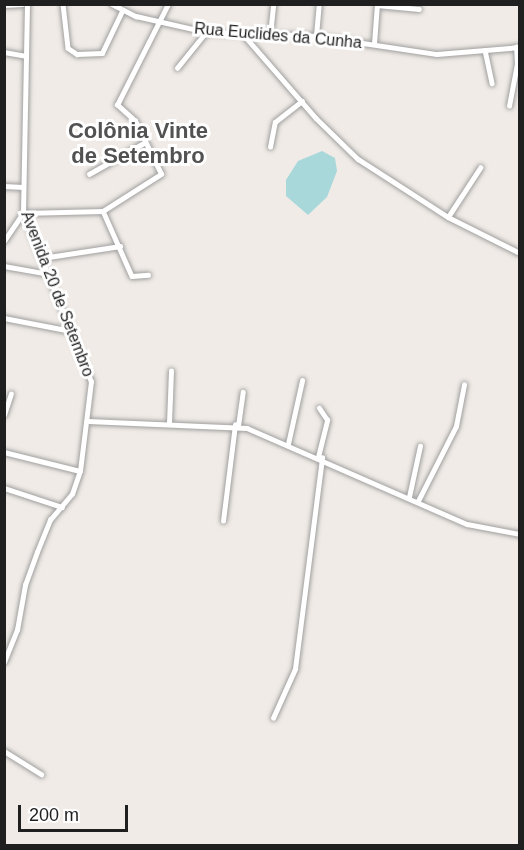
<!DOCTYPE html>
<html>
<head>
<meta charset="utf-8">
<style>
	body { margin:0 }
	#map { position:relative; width:524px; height:850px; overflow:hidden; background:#f0ebe6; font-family:Arial,sans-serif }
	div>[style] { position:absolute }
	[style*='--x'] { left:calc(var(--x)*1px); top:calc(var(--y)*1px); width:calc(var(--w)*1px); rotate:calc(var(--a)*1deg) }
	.water>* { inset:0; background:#a9d8db }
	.roads { filter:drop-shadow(0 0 2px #a0a0a0) drop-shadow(0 0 2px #a0a0a0) }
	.minor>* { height:4.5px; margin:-2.25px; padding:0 2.25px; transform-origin:2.25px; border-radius:2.25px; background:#fff }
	span { translate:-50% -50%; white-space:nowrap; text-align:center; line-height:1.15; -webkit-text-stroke:6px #fff; paint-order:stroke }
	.street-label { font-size:16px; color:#1f1f1f }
	.district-label { font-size:22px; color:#525252; font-weight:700 }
	.frame { position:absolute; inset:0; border:6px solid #1f1f1f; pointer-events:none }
	.scale { position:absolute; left:18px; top:805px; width:110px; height:27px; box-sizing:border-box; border:3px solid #1f1f1f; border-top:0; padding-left:8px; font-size:18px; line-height:21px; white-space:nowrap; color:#1f1f1f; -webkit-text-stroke:4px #fff; paint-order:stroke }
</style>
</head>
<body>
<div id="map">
	<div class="water">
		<div style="clip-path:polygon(322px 151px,335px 158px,337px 171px,327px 197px,308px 215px,286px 196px,286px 180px,298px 161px)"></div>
	</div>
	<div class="roads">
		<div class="minor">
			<div style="--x:63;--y:4;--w:44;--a:83.5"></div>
			<div style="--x:68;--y:48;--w:11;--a:34"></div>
			<div style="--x:77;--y:54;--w:25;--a:-2"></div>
			<div style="--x:102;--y:53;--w:47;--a:-64.5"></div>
			<div style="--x:112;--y:4;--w:27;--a:27"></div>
			<div style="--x:136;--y:16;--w:72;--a:12.9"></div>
			<div style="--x:206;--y:32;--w:110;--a:2.1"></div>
			<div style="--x:316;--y:36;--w:122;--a:8.5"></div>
			<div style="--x:437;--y:54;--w:83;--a:-4.8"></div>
			<div style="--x:4;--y:5;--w:18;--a:-3"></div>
			<div style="--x:377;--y:5;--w:42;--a:5.4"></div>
			<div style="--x:243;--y:34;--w:111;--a:49"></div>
			<div style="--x:316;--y:118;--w:59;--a:44.3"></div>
			<div style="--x:358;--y:159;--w:107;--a:32.8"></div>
			<div style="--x:448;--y:217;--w:80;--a:26.6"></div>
			<div style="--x:270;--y:35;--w:31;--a:-84"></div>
			<div style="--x:316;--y:36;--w:32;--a:-85"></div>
			<div style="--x:374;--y:44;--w:40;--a:-85.7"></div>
			<div style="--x:485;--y:50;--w:34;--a:78"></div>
			<div style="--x:4;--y:52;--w:22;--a:10"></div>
			<div style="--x:177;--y:68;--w:46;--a:-51.1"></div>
			<div style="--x:509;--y:106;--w:43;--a:-79.2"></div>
			<div style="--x:517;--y:64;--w:17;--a:-93"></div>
			<div style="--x:270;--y:147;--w:25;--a:-79"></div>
			<div style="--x:275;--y:122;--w:34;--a:-38"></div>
			<div style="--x:89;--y:174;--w:63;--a:-29.4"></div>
			<div style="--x:4;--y:186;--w:19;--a:3"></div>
			<div style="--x:103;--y:211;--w:71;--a:66"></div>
			<div style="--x:132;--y:276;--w:16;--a:-4"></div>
			<div style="--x:23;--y:213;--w:80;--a:-1.4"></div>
			<div style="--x:103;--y:211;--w:69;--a:-32.5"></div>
			<div style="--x:161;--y:174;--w:59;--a:-116.1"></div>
			<div style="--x:135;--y:121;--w:24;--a:-138"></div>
			<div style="--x:117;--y:105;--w:113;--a:-63.2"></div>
			<div style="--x:448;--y:217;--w:59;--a:-56.9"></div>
			<div style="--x:4;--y:241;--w:34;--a:-56"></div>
			<div style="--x:42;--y:258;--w:79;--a:-8.7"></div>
			<div style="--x:4;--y:266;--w:46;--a:10.1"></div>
			<div style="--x:4;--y:318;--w:68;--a:11"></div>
			<div style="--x:4;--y:415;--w:22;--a:-72"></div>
			<div style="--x:88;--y:421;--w:159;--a:2.5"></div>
			<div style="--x:247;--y:428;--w:240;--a:23.6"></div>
			<div style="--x:467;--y:524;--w:54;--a:10.7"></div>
			<div style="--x:169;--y:423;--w:52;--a:-87.8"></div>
			<div style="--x:238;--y:426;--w:34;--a:-82"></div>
			<div style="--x:288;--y:444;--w:65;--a:-77.5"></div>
			<div style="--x:4;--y:452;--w:78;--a:14"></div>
			<div style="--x:318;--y:457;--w:38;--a:-76"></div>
			<div style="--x:327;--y:420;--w:14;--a:-124"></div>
			<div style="--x:4;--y:488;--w:61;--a:18.1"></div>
			<div style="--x:409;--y:497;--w:52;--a:-77.8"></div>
			<div style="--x:418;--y:501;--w:84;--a:-63.1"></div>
			<div style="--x:456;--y:426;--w:42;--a:-79"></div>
			<div style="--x:223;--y:521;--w:97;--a:-82.9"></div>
			<div style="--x:4;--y:662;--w:35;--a:-68"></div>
			<div style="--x:17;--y:630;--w:46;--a:-79.9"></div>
			<div style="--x:25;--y:585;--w:35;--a:-70"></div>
			<div style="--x:37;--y:552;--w:35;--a:-68"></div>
			<div style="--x:50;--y:520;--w:34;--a:-50"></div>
			<div style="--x:72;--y:494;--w:24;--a:-71"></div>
			<div style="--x:80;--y:471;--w:90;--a:-83"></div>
			<div style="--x:91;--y:382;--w:182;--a:-111.9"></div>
			<div style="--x:23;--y:213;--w:209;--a:-88.9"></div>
			<div style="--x:273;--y:718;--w:54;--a:-65.8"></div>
			<div style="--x:295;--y:669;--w:213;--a:-82.7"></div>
			<div style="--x:4;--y:751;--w:44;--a:31.9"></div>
		</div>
	</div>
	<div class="street-label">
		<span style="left:278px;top:36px;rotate:5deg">Rua Euclides da Cunha</span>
		<span style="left:57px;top:294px;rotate:69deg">Avenida 20 de Setembro</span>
	</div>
	<div class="district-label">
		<span style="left:138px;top:143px">Colônia Vinte<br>de Setembro</span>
	</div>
	<div class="frame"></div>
	<div class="scale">200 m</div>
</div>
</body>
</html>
